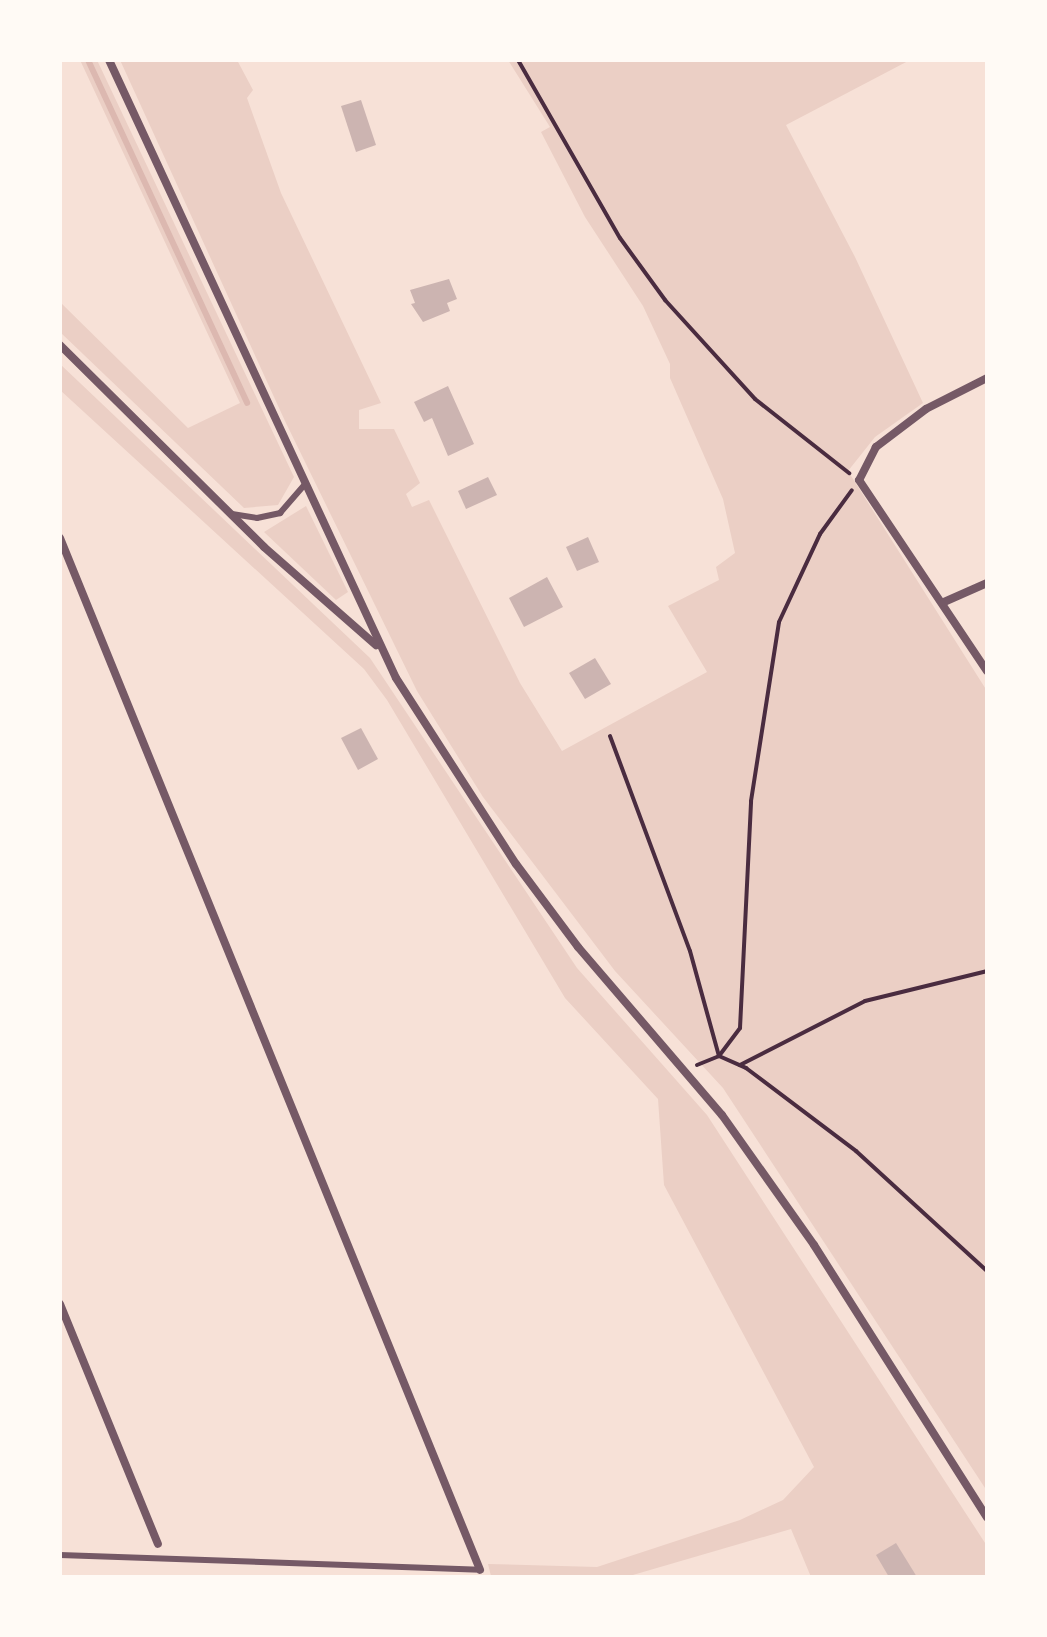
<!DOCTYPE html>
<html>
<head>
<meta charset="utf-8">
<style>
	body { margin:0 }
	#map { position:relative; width:1047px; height:1637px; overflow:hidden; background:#f7e1d7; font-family:Ubuntu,sans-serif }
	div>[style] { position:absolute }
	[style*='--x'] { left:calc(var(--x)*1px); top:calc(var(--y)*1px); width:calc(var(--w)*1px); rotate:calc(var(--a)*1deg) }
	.green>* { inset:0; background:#ebcfc5 }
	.stream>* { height:6px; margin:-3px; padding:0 3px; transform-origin:3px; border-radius:3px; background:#dcb8b0 }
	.building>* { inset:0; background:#ccb4b1 }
	.path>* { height:4px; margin:-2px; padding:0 2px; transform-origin:2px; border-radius:2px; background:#4a2c40 }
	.service>* { height:6px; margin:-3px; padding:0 3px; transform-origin:3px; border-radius:3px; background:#755966 }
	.minor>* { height:8px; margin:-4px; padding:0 4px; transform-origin:4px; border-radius:4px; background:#755966 }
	span { translate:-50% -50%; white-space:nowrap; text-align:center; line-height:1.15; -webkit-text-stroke:6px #fffaf5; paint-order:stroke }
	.frame { position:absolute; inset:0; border:62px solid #fffaf5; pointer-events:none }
</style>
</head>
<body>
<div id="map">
	<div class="green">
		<div style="clip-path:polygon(80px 60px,97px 60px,294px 477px,278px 505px,244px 508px,60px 332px,60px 302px,188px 428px,240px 403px)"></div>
		<div style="clip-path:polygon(120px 60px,237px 60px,253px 90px,247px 98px,281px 193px,381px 403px,359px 410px,359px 429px,394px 429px,420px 483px,406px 494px,412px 507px,429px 500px,520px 683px,562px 751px,707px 672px,668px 606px,719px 580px,716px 567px,735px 553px,723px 499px,670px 378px,670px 364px,643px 306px,585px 217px,541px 132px,550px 127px,508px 60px,910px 60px,786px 125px,855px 257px,923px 403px,875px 437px,848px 471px,987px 691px,987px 1491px,723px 1088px,615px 971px,483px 797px,417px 691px,285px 421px)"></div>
		<div style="clip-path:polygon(60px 364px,370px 658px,577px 968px,707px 1115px,987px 1546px,987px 1577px,811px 1577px,791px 1529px,626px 1577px,491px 1576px,488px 1564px,597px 1567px,740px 1520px,783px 1500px,814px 1467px,664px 1185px,658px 1099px,565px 998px,387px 700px,364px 669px,60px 390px)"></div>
		<div style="clip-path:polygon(306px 506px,348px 592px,336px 600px,264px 532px)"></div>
	</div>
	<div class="stream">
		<div style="--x:88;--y:60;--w:378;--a:65.1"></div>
	</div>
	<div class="building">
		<div style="clip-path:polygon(361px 100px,376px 145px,356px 152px,341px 106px)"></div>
		<div style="clip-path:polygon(449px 279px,457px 299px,447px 303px,450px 311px,423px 322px,411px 304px,415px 303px,410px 290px)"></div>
		<div style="clip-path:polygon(448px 386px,474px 444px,448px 456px,432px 418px,424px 422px,414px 402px)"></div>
		<div style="clip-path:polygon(488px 477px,497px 495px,466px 509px,458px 491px)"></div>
		<div style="clip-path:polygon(588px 537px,599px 562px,577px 571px,566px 547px)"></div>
		<div style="clip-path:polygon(547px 577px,563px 607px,524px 627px,509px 598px)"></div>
		<div style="clip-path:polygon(595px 658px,611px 684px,585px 699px,569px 673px)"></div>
		<div style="clip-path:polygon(361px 728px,378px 759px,358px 770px,341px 738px)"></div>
		<div style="clip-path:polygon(896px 1543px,917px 1577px,889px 1577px,876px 1555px)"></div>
	</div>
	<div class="path">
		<div style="--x:518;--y:60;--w:205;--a:60.2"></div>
		<div style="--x:620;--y:238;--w:77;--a:54"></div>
		<div style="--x:665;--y:300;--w:134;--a:47.7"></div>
		<div style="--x:755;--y:399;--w:120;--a:38.2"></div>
		<div style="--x:610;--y:736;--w:229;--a:69.6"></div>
		<div style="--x:690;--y:951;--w:109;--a:74.6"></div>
		<div style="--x:719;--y:1056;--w:30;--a:24"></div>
		<div style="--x:746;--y:1068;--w:138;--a:37"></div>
		<div style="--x:856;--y:1151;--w:178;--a:42.5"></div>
		<div style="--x:697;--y:1065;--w:24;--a:-22"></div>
		<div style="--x:719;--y:1056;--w:35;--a:-53"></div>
		<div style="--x:740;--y:1028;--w:227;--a:-87.2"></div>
		<div style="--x:751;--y:801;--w:181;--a:-81.1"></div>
		<div style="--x:779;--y:622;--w:97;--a:-65"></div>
		<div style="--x:820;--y:534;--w:54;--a:-54"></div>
		<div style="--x:740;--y:1065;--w:140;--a:-27.1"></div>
		<div style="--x:865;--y:1001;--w:126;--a:-13.8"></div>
	</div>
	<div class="service">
		<div style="--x:232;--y:514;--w:25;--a:9"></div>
		<div style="--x:257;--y:518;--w:24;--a:-12"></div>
		<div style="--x:280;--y:513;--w:37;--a:-49"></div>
		<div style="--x:60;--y:1555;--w:420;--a:2"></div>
	</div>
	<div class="minor">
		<div style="--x:109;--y:60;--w:681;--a:65.09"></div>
		<div style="--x:396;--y:678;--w:221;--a:57.2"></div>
		<div style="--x:516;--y:864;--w:104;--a:53.2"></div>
		<div style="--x:578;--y:947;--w:221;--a:49.4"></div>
		<div style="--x:722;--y:1115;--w:159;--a:54.7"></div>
		<div style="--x:814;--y:1245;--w:323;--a:57.6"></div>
		<div style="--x:60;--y:345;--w:287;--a:44.7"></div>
		<div style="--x:264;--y:547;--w:149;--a:41.2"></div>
		<div style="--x:987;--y:378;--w:68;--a:153.1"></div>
		<div style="--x:926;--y:409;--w:63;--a:142.8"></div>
		<div style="--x:876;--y:447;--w:37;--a:117"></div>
		<div style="--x:859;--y:480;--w:230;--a:56.2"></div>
		<div style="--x:60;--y:538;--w:1114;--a:67.85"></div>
		<div style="--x:944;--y:602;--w:47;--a:-23.8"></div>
		<div style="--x:60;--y:1304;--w:259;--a:67.8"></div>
	</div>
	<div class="frame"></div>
</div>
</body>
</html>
